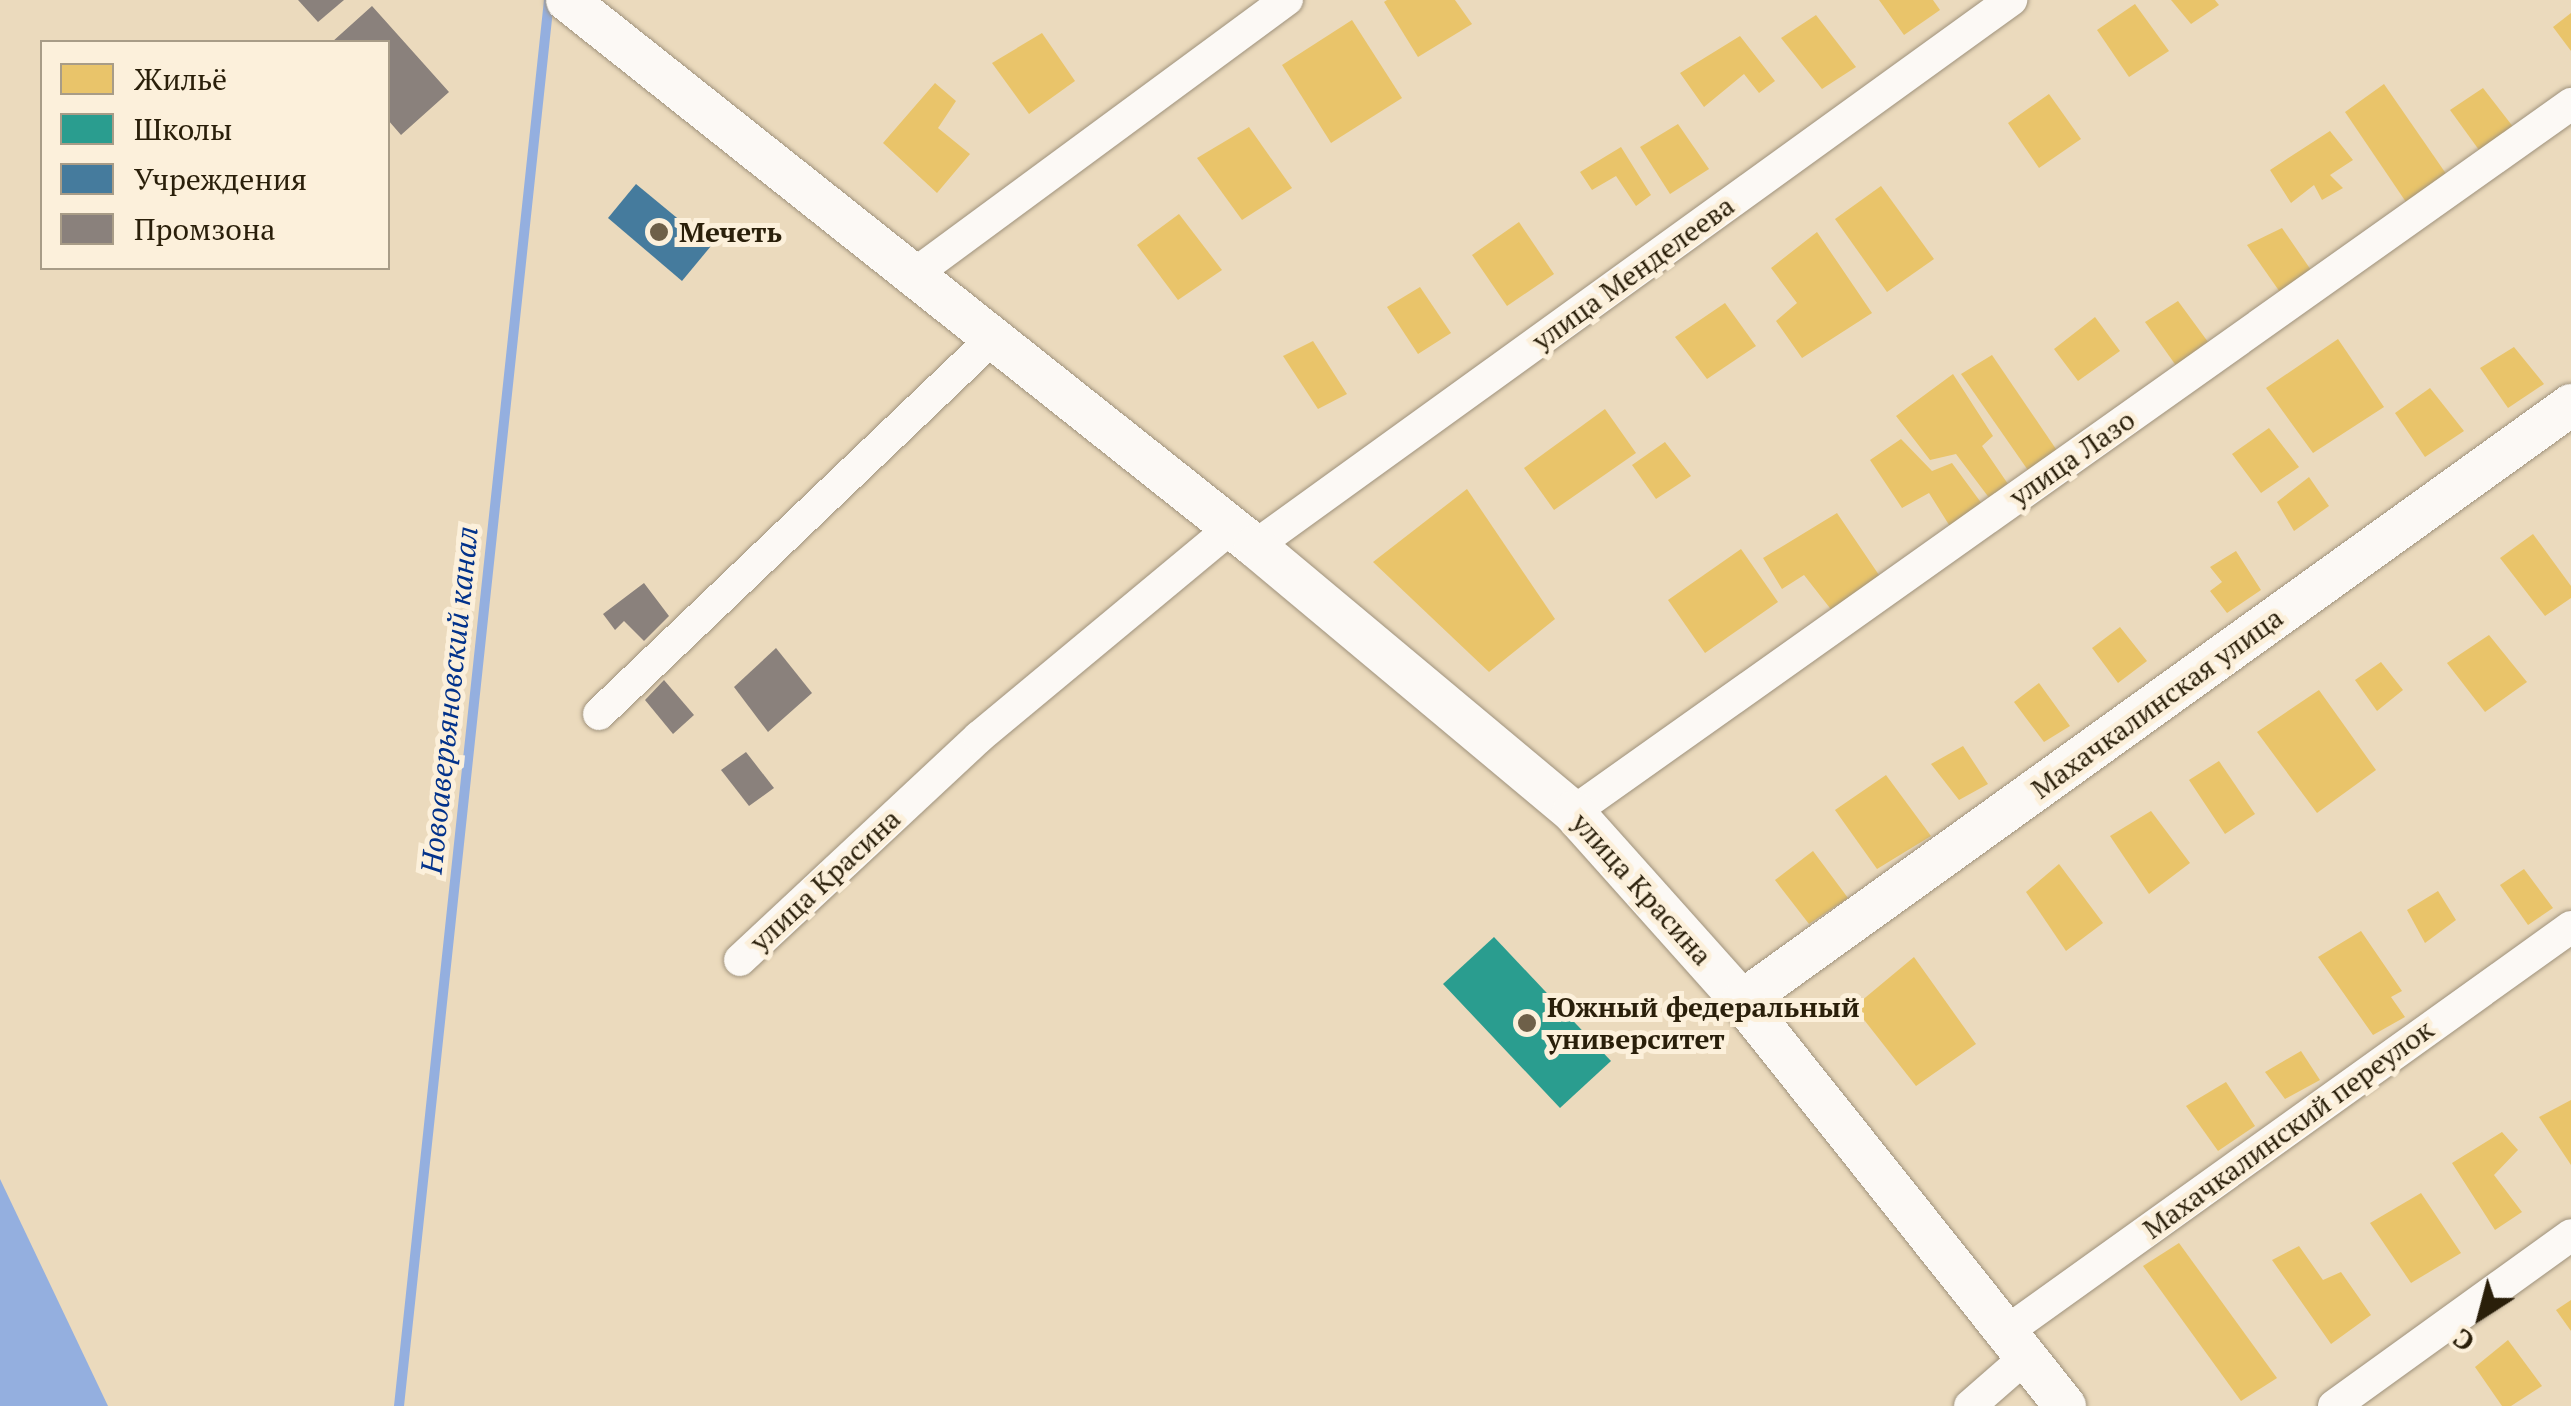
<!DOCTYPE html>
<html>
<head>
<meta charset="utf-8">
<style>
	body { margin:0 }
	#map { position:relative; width:2571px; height:1406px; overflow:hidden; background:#ebdabd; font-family:"PT Serif",serif }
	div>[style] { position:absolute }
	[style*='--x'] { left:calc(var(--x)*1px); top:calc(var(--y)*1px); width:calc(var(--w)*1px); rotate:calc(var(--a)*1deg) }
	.water>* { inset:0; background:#94afdf }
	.homes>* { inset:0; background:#e9c46a }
	.schools>* { inset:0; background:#2a9d8f }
	.public>* { inset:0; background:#457b9d }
	.industry>* { inset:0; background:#8a817c }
	.stream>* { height:10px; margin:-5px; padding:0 5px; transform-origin:5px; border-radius:5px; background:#94afdf }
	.roads { filter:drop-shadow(0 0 2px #9f927c) drop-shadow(0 0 2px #9f927c) }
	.minor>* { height:32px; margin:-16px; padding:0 16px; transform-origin:16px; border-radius:16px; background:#fcf9f5 }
	.tertiary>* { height:42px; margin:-21px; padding:0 21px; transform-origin:21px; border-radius:21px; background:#fcf9f5 }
	.dots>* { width:28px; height:28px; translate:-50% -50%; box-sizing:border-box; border:5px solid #fcf0db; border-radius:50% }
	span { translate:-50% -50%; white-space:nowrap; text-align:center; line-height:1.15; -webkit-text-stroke:10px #fcf0db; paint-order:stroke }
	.poi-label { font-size:28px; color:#2a1f0a; font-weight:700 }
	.left { translate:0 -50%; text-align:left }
	.street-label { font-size:28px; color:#2a1f0a }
	.water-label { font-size:30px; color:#02328b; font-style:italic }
	.legend { position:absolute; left:40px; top:40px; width:350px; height:230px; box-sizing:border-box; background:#fcf0db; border:2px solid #a89c87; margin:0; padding:12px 18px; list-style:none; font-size:30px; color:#2a1f0a }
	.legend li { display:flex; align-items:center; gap:20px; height:50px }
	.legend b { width:50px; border:2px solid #a89c87 }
	.north { position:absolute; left:2431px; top:1266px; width:100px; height:100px; -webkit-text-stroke:8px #fcf0db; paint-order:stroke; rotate:216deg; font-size:28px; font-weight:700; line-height:40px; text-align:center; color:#2a1f0a }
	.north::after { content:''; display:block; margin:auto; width:35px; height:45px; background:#2a1f0a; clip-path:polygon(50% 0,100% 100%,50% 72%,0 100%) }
</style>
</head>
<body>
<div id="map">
	<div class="water">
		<div style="clip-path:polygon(0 1179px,108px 1406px,0 1406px)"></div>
	</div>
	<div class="homes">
		<div style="clip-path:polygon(1387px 0,1455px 0,1472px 24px,1418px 57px,1384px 2px)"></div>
		<div style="clip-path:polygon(1879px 0,1933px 0,1940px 10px,1904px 35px)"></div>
		<div style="clip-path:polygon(2171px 0,2215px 0,2219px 5px,2191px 24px)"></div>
		<div style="clip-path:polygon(2135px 4px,2169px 51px,2129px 77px,2097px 30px)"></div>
		<div style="clip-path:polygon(2571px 13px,2571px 51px,2553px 27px)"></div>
		<div style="clip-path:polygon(1816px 15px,1856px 67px,1822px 89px,1781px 38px)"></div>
		<div style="clip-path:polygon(1352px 20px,1402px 98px,1331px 143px,1282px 65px)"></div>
		<div style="clip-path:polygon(1042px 33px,1075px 81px,1029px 114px,992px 63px)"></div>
		<div style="clip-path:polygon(1740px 36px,1775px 81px,1759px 93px,1744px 74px,1704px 107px,1680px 73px)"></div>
		<div style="clip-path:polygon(935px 83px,956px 101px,938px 128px,970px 154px,937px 193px,883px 143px)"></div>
		<div style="clip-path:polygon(2384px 84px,2449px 178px,2408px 205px,2345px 112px)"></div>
		<div style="clip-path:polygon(2483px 88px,2514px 128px,2479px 150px,2450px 110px)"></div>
		<div style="clip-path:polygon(2049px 94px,2081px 139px,2039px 168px,2008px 123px)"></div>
		<div style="clip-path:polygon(1678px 124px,1709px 169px,1670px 194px,1640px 147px)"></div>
		<div style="clip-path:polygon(1249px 127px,1292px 188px,1242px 220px,1197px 158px)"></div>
		<div style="clip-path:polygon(2330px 131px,2353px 160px,2330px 175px,2343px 188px,2322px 200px,2314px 185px,2291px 203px,2270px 170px)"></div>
		<div style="clip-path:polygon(1621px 147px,1651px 195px,1636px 206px,1616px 176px,1592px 190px,1580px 172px)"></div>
		<div style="clip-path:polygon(1881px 186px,1934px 259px,1887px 292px,1835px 219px)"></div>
		<div style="clip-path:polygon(1179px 214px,1222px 270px,1178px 300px,1137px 245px)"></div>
		<div style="clip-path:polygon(1519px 222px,1554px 274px,1507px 306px,1472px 255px)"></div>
		<div style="clip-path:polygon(2282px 228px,2313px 273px,2282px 295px,2247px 245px)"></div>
		<div style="clip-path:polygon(1817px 232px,1872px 313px,1802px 358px,1776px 321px,1797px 303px,1771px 268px)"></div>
		<div style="clip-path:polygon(1420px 287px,1451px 333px,1418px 354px,1387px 307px)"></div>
		<div style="clip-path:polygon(2178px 301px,2211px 346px,2177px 367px,2145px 322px)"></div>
		<div style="clip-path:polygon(1725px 303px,1756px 346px,1707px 379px,1675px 337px)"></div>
		<div style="clip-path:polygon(2095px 317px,2120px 351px,2078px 381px,2054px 349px)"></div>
		<div style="clip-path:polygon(2338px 339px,2384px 407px,2313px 453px,2266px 388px)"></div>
		<div style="clip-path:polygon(1313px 341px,1347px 394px,1318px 409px,1283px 356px)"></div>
		<div style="clip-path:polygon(2514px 347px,2544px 384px,2508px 408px,2480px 368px)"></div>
		<div style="clip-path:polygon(1992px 355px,2060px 455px,2032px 476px,1961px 374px)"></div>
		<div style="clip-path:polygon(1953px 374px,1993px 436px,1982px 446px,2008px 484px,1990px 499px,1956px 454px,1930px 460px,1896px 416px)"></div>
		<div style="clip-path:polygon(2430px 388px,2464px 431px,2425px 457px,2395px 413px)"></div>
		<div style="clip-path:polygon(1605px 409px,1636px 453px,1554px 510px,1524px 468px)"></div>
		<div style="clip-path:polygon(2269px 428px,2299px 467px,2261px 493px,2232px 454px)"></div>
		<div style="clip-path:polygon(1901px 439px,1932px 471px,1952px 463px,1985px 508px,1951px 528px,1929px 493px,1902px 508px,1870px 460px)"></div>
		<div style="clip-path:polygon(1665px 442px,1691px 476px,1656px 499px,1632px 465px)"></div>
		<div style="clip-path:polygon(2309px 477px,2329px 506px,2294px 531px,2277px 502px)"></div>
		<div style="clip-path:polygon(1467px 489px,1555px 619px,1489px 672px,1373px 562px)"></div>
		<div style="clip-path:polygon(1837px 513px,1881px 578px,1833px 612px,1804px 575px,1782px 589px,1763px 558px)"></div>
		<div style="clip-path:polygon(2533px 534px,2571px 586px,2571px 598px,2545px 616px,2500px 558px)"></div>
		<div style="clip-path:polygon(1741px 549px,1778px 602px,1705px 653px,1668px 600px)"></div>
		<div style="clip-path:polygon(2236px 551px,2261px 590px,2227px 613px,2210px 591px,2222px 582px,2210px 567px)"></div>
		<div style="clip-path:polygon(2120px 627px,2147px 661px,2118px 683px,2092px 648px)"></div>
		<div style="clip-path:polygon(2489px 635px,2527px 682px,2485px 712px,2447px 663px)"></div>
		<div style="clip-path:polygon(2381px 662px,2403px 690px,2377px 711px,2355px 680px)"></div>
		<div style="clip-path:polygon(2039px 683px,2070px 726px,2044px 742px,2014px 702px)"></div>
		<div style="clip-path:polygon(2319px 690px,2376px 770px,2317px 813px,2257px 732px)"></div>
		<div style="clip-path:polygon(1963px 746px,1988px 784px,1959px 800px,1931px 764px)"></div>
		<div style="clip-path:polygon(2219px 761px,2255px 814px,2225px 834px,2189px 780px)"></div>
		<div style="clip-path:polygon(1886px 775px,1931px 836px,1877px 869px,1835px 810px)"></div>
		<div style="clip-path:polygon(2151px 811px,2190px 863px,2149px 894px,2110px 836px)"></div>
		<div style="clip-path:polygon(1813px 851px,1848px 898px,1809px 924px,1775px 880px)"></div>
		<div style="clip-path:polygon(2059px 864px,2103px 923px,2066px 951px,2026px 892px)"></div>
		<div style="clip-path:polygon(2524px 869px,2553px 908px,2528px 925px,2500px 885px)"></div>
		<div style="clip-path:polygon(2438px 891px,2456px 920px,2425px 943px,2407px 910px)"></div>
		<div style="clip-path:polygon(2361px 931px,2402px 991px,2391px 997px,2405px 1017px,2373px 1035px,2318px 957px)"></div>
		<div style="clip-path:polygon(1914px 957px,1976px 1044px,1916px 1086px,1854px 1007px)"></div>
		<div style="clip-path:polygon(2301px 1051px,2320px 1080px,2285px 1099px,2265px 1072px)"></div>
		<div style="clip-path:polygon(2226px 1082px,2255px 1126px,2218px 1151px,2186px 1106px)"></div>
		<div style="clip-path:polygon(2571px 1100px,2571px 1165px,2539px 1117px)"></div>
		<div style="clip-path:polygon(2502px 1132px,2518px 1150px,2494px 1175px,2522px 1212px,2495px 1230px,2452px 1163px)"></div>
		<div style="clip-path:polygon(2421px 1193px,2461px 1253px,2411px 1283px,2370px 1223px)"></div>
		<div style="clip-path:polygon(2179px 1243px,2277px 1378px,2241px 1401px,2143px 1266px)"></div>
		<div style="clip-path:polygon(2299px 1246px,2323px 1280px,2341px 1272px,2371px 1315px,2331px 1344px,2272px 1260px)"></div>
		<div style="clip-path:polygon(2571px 1300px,2571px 1331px,2556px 1310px)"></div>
		<div style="clip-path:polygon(2508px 1340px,2542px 1386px,2511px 1406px,2502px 1406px,2475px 1367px)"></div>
	</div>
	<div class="schools">
		<div style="clip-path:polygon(1494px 937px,1611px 1061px,1560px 1108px,1443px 984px)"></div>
	</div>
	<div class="public">
		<div style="clip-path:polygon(636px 184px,711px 246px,682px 281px,608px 218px)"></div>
	</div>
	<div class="industry">
		<div style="clip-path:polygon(298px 0,344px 0,318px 22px)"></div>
		<div style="clip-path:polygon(372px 6px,449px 92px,401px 135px,388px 120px,388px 42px,332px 42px)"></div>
		<div style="clip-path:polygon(644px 583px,669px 616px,644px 641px,624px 621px,615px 630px,603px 614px)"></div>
		<div style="clip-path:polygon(776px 648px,812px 693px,768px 732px,734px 687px)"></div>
		<div style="clip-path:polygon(664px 680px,694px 715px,673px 734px,645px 700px)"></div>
		<div style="clip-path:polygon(746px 752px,774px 788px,749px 806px,721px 770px)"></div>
	</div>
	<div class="stream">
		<div style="--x:399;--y:1406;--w:1414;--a:-83.91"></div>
	</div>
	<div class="roads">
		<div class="minor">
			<div style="--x:912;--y:276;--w:466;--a:-36.4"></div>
			<div style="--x:1255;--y:546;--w:933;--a:-35.84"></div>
			<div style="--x:599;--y:714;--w:543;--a:-43.66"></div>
			<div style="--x:1573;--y:812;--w:1224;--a:-35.35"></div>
			<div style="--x:740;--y:960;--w:327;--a:-43"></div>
			<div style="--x:979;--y:737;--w:327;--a:-39.7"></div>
			<div style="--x:2006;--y:1332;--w:695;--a:-35.63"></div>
			<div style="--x:1970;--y:1406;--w:74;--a:-41.2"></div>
			<div style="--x:2334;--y:1406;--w:292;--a:-35.8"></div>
		</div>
		<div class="tertiary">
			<div style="--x:567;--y:0;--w:878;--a:38.44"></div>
			<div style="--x:1255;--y:546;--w:415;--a:39.9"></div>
			<div style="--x:1573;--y:812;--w:254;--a:48.2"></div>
			<div style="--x:1742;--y:1001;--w:518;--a:51.43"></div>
			<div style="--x:1742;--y:1001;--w:1021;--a:-35.71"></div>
		</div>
	</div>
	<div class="dots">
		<div style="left:659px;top:232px;background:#6e6049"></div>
		<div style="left:1527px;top:1023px;background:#6e6049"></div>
	</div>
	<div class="poi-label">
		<span class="left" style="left:679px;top:232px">Мечеть</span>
		<span class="left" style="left:1547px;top:1023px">Южный федеральный<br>университет</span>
	</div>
	<div class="street-label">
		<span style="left:1633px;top:273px;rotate:-36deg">улица Менделеева</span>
		<span style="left:2072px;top:458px;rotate:-35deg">улица Лазо</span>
		<span style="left:2157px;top:703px;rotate:-36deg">Махачкалинская улица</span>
		<span style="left:825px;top:880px;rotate:-43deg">улица Красина</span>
		<span style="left:1642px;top:889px;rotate:48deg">улица Красина</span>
		<span style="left:2288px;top:1129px;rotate:-36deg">Махачкалинский переулок</span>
	</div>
	<div class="water-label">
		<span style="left:449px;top:700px;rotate:-84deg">Новоаверьяновский канал</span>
	</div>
	<ul class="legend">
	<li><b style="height:28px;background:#e9c46a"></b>Жильё</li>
	<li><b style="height:28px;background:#2a9d8f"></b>Школы</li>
	<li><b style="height:28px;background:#457b9d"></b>Учреждения</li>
	<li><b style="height:28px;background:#8a817c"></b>Промзона</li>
	</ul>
	<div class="north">С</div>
</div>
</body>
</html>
